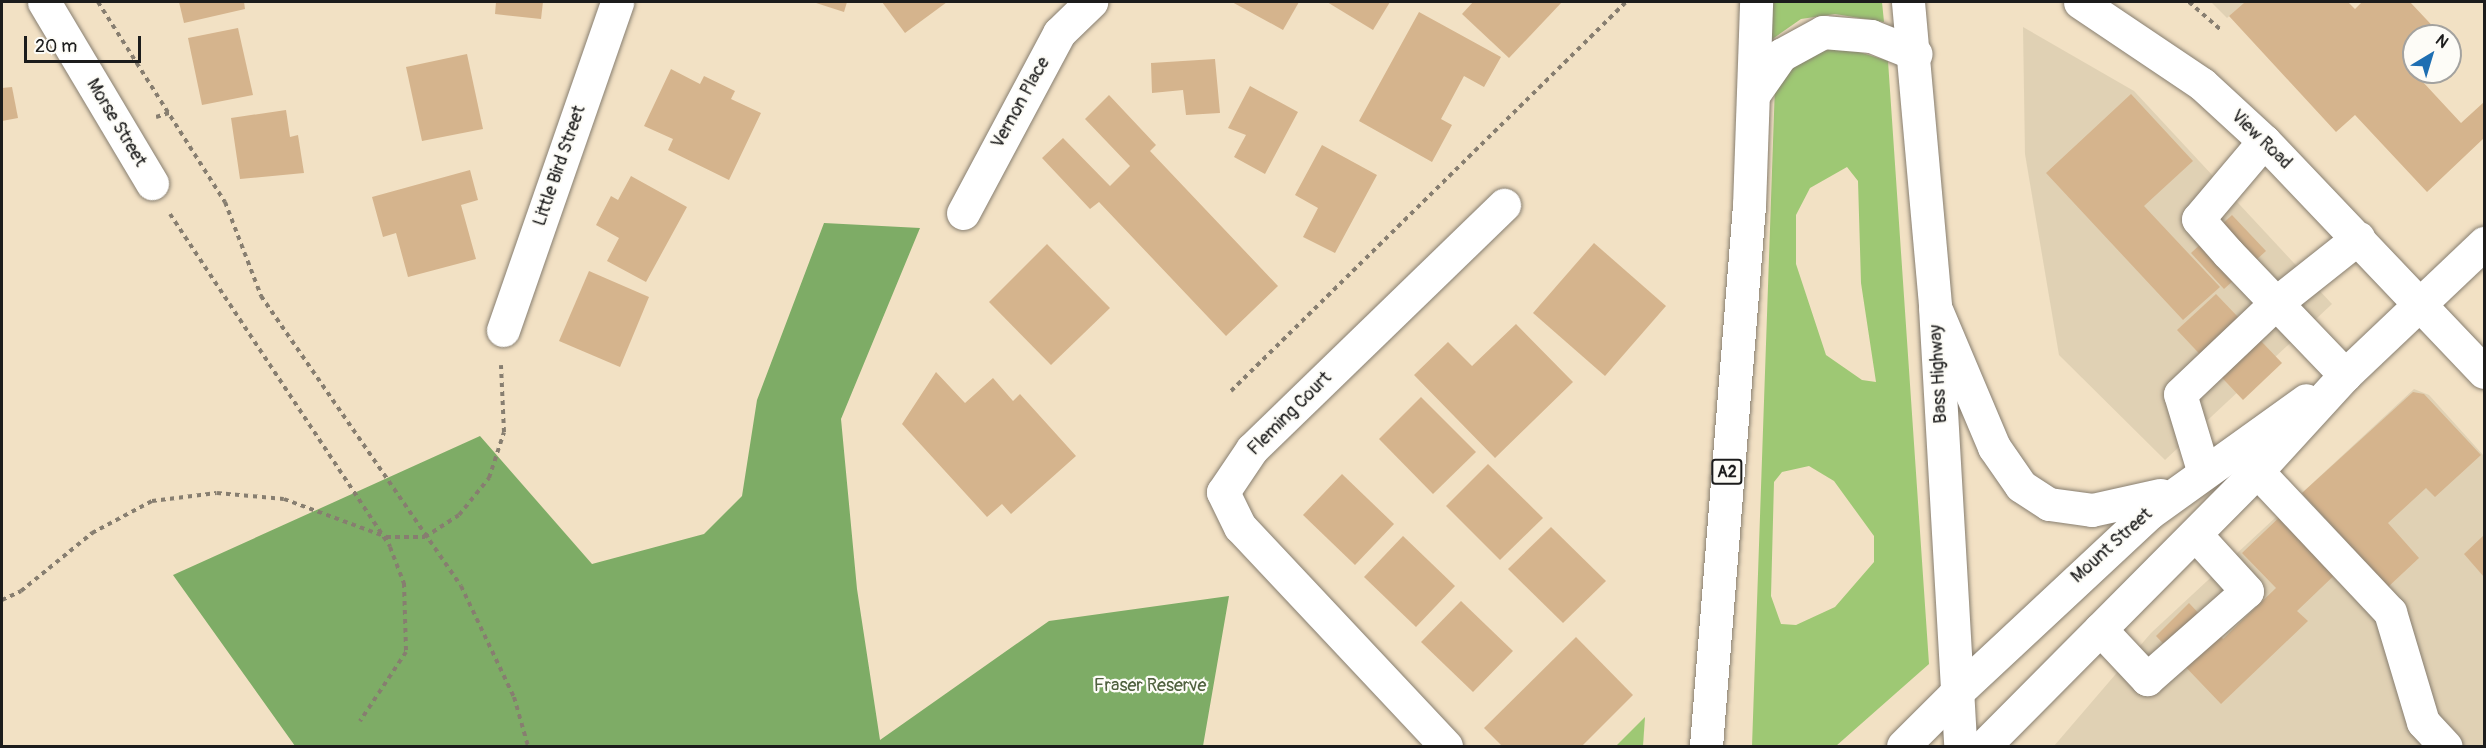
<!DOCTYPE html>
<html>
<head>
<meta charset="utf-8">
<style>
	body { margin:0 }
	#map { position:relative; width:2486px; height:748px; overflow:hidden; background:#f2e1c4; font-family:Pangolin,sans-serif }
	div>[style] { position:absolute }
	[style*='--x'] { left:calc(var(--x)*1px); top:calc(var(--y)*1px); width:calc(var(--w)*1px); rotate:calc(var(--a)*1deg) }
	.built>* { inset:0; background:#e0d1b4 }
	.green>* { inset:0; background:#9ec874 }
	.forest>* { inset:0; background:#7eac66 }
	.building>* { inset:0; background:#d5b48d }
	.path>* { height:4px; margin-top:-2px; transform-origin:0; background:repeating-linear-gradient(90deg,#877e70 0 4.5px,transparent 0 9px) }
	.roads { filter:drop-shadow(0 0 2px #877e70) drop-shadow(0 0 2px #877e70) }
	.minor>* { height:33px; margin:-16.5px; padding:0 16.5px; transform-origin:16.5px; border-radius:16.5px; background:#fff }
	.highway>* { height:33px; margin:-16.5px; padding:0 16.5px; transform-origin:16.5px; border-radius:16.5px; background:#fff }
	span { translate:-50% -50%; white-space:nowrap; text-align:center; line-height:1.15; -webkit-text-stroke:4.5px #fdfcf7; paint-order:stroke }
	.shield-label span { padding:2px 4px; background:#fdfcf7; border:2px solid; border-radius:4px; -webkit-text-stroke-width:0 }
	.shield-label { font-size:16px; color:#1c1c1c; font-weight:700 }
	.street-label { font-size:18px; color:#1c1c1c }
	.park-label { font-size:18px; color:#50613f }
	.frame { position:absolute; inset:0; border:3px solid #1c1c1c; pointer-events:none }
	.north { position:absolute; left:2402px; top:24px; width:60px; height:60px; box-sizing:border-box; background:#fdfcf7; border:2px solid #a3a29f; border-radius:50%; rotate:38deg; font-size:16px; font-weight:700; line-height:24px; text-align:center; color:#1c1c1c }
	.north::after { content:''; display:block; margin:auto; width:21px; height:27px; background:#1f6fb2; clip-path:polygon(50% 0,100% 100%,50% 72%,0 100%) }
	.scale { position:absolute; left:24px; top:36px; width:117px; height:27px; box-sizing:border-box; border:3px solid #1c1c1c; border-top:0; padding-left:8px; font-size:18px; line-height:21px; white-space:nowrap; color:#1c1c1c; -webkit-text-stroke:4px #fdfcf7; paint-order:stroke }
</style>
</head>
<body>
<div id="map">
	<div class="built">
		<div style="clip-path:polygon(2211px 2px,2245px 2px,2227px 18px)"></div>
		<div style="clip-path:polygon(2023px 27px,2134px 91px,2332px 304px,2165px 460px,2059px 355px,2025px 154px)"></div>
		<div style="clip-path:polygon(2414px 389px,2429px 395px,2484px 456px,2484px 746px,2054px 746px,2151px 633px)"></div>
	</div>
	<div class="green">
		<div style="clip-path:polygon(1773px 2px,1882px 2px,1884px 22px,1835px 14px,1801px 19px,1771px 40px)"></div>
		<div style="clip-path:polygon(evenodd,1840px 46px,1888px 61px,1929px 664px,1836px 746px,1752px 746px,1775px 85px,1800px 59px,1840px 46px,1847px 167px,1858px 181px,1861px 283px,1876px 382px,1862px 380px,1826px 355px,1796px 264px,1796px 215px,1810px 188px,1847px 167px,1840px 46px,1809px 466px,1834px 481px,1874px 536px,1874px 562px,1835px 607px,1796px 625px,1781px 624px,1771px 596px,1774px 482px,1782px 472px,1809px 466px)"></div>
		<div style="clip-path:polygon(1645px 717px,1643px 746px,1616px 746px)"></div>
	</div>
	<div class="forest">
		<div style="clip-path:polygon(824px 223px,920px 228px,841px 419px,857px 589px,880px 740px,1049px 621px,1229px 596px,1203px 746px,295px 746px,173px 575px,480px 436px,592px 564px,704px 534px,742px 496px,757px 400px)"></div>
	</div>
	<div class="building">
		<div style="clip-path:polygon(179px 2px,244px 2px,245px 9px,184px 23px)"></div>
		<div style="clip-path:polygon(496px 2px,543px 2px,541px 19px,495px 14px)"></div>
		<div style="clip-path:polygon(813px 2px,847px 2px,844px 12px)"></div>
		<div style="clip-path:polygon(882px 2px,947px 2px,905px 33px)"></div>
		<div style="clip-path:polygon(1232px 2px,1299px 2px,1283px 30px)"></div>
		<div style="clip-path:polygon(1327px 2px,1390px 2px,1373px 30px)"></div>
		<div style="clip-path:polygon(1473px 2px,1562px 2px,1509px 58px,1462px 14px)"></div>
		<div style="clip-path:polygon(2245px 2px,2348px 2px,2355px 9px,2362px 2px,2410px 2px,2442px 36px,2414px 36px,2414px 72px,2431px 72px,2422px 81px,2461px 123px,2484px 102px,2484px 138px,2427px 192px,2355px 115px,2336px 132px,2229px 16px)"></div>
		<div style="clip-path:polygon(1419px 12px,1501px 57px,1484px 87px,1464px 76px,1441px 119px,1452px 125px,1432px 162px,1359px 121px)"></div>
		<div style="clip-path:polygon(238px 28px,253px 95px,202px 105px,188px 38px)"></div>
		<div style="clip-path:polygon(467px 54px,483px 129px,422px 141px,406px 67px)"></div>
		<div style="clip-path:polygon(1215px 59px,1220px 113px,1186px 115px,1183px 90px,1152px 93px,1151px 63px)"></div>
		<div style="clip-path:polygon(671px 69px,700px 84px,704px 76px,735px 91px,731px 99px,761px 113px,729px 180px,668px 150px,673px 139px,644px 126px)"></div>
		<div style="clip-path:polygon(1250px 86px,1298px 112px,1265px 174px,1234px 157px,1246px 135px,1228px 128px)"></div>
		<div style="clip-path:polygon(12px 87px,18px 118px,2px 121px,2px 88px)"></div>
		<div style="clip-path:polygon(2131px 94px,2193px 161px,2144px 206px,2220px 287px,2183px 320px,2046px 173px)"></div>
		<div style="clip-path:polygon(1109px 95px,1156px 145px,1150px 151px,1278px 286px,1226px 336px,1099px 202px,1090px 209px,1042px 158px,1063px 138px,1110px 186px,1130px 166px,1085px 119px)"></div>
		<div style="clip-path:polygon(286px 110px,290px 137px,298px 135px,304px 173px,240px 179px,231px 118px)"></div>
		<div style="clip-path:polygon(1322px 145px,1377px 175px,1335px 253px,1303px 237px,1318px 208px,1295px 195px)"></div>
		<div style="clip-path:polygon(470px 170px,478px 200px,461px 205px,476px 259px,408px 277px,396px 233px,383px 237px,372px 197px)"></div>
		<div style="clip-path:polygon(631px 176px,687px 207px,646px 282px,607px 261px,619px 238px,596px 225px,611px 196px,618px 200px)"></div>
		<div style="clip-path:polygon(2232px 215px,2266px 251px,2224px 289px,2191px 253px)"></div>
		<div style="clip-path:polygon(1594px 243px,1666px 306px,1605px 376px,1533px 313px)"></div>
		<div style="clip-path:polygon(1047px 244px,1110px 308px,1051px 365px,989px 302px)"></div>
		<div style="clip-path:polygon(589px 271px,649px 297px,620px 367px,559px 341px)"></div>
		<div style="clip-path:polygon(2216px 294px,2282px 363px,2243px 400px,2177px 330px)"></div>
		<div style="clip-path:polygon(1516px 324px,1573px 382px,1495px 458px,1414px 375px,1448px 342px,1472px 366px)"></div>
		<div style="clip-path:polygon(936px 372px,965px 403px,993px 378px,1013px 401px,1020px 394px,1076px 456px,1011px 514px,1002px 504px,987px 517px,902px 424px)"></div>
		<div style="clip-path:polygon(2413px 392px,2424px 394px,2481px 455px,2435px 497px,2426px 488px,2388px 523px,2419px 558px,2388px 587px,2302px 493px)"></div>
		<div style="clip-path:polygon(1421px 397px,1476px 452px,1433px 494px,1379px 439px)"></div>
		<div style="clip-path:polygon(1488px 464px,1543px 518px,1500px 560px,1446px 506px)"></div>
		<div style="clip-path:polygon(1342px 474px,1394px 524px,1355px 565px,1303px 515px)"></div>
		<div style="clip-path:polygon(2289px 508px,2344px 566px,2297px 611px,2308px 621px,2221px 704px,2156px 636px,2189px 603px,2223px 639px,2276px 588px,2242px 553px)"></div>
		<div style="clip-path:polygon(1551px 527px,1606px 581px,1563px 623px,1508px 569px)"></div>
		<div style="clip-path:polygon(2484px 535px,2484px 577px,2464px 554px)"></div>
		<div style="clip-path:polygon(1403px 536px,1455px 586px,1416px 627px,1364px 577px)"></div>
		<div style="clip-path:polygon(1461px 601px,1513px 651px,1473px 692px,1421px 642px)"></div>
		<div style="clip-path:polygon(1576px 637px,1633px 695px,1582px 746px,1502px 746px,1484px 728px)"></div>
	</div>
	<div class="path">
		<div style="--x:98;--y:2;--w:237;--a:57.6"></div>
		<div style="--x:225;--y:202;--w:101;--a:69"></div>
		<div style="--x:261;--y:296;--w:352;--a:55.4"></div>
		<div style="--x:461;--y:586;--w:123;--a:64.5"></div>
		<div style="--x:514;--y:697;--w:51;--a:74.1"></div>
		<div style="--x:2189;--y:2;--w:41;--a:41.1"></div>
		<div style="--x:156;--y:117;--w:14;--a:-17"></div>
		<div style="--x:170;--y:214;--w:399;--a:56.5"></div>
		<div style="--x:390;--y:547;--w:39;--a:69"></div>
		<div style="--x:404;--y:583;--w:69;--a:88.3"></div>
		<div style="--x:406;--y:652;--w:83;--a:123.7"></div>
		<div style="--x:1231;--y:391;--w:554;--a:-44.56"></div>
		<div style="--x:2;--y:600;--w:21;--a:-25"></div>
		<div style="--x:21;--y:591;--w:92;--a:-39.2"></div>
		<div style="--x:92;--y:533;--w:68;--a:-28.1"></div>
		<div style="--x:152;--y:501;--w:65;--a:-7"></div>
		<div style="--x:217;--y:493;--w:67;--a:5.1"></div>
		<div style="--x:284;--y:499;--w:109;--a:20.4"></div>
		<div style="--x:386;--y:537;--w:39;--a:0"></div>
		<div style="--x:425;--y:537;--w:40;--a:-32.9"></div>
		<div style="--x:459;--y:515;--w:48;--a:-51"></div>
		<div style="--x:489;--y:478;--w:48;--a:-71.9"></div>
		<div style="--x:504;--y:432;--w:67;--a:-92.6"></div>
	</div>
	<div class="roads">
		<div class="minor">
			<div style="--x:44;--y:2;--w:211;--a:59.2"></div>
			<div style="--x:2080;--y:2;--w:147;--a:33.9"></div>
			<div style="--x:2202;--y:84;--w:84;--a:42.6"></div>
			<div style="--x:2264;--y:141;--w:319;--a:46.4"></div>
			<div style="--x:2264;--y:141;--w:102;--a:130.2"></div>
			<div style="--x:2198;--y:219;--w:45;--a:48.6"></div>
			<div style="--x:2228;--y:253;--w:69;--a:46.2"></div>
			<div style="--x:2276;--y:303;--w:105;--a:-38.4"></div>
			<div style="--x:963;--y:213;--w:204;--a:-61.9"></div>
			<div style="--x:1059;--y:33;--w:45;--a:-44.1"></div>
			<div style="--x:1937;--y:312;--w:147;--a:67.1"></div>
			<div style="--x:1994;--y:447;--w:47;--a:55.3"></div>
			<div style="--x:2021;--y:486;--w:33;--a:33"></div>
			<div style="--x:2049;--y:504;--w:43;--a:7.9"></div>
			<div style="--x:2092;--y:510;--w:70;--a:-12.4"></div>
			<div style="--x:503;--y:330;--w:347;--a:-70.8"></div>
			<div style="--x:2203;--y:470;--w:79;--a:-106.8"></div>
			<div style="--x:2180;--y:394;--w:132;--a:-43.5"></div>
			<div style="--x:2276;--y:303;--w:100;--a:46.2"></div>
			<div style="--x:2257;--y:471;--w:194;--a:46.7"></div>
			<div style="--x:2390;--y:612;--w:115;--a:73.3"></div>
			<div style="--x:2423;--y:722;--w:33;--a:47"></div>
			<div style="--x:2100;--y:629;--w:69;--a:46.8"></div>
			<div style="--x:2147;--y:679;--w:133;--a:-41.3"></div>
			<div style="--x:2247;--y:591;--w:77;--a:-132.4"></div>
			<div style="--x:1954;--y:695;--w:267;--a:-43"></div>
			<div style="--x:2149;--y:513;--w:193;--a:-35.7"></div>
			<div style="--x:1446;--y:746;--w:301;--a:-133.2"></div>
			<div style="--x:1240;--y:527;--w:39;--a:-116"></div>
			<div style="--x:1223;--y:492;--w:52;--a:-56"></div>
			<div style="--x:1252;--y:449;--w:351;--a:-44.1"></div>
			<div style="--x:1984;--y:746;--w:387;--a:-45.2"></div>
			<div style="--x:2257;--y:471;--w:130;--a:-47.5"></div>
			<div style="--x:2345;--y:375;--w:192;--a:-43.5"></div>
		</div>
		<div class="highway">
			<div style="--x:1908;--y:2;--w:306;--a:84.9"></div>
			<div style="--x:1935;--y:307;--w:440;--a:86.7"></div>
			<div style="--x:1753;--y:95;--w:49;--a:-55"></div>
			<div style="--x:1781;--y:55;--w:48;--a:-28.7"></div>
			<div style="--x:1823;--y:32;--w:48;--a:4.8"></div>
			<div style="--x:1871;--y:36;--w:48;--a:21.8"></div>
			<div style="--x:1706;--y:746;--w:542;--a:-85.45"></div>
			<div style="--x:1749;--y:206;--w:204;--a:-88"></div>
			<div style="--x:1903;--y:746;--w:72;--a:-45"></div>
		</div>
	</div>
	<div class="shield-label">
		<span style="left:1727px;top:472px">A2</span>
	</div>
	<div class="street-label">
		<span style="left:1021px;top:103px;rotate:-61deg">Vernon Place</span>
		<span style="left:116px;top:123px;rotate:59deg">Morse Street</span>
		<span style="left:2261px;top:140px;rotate:44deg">View Road</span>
		<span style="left:560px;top:166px;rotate:-71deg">Little Bird Street</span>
		<span style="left:1939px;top:374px;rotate:-93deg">Bass Highway</span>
		<span style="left:1290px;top:414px;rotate:-45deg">Fleming Court</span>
		<span style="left:2112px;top:546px;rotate:-42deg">Mount Street</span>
	</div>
	<div class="park-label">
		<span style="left:1150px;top:686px">Fraser Reserve</span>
	</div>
	<div class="frame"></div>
	<div class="north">N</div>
	<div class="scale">20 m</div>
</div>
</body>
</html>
